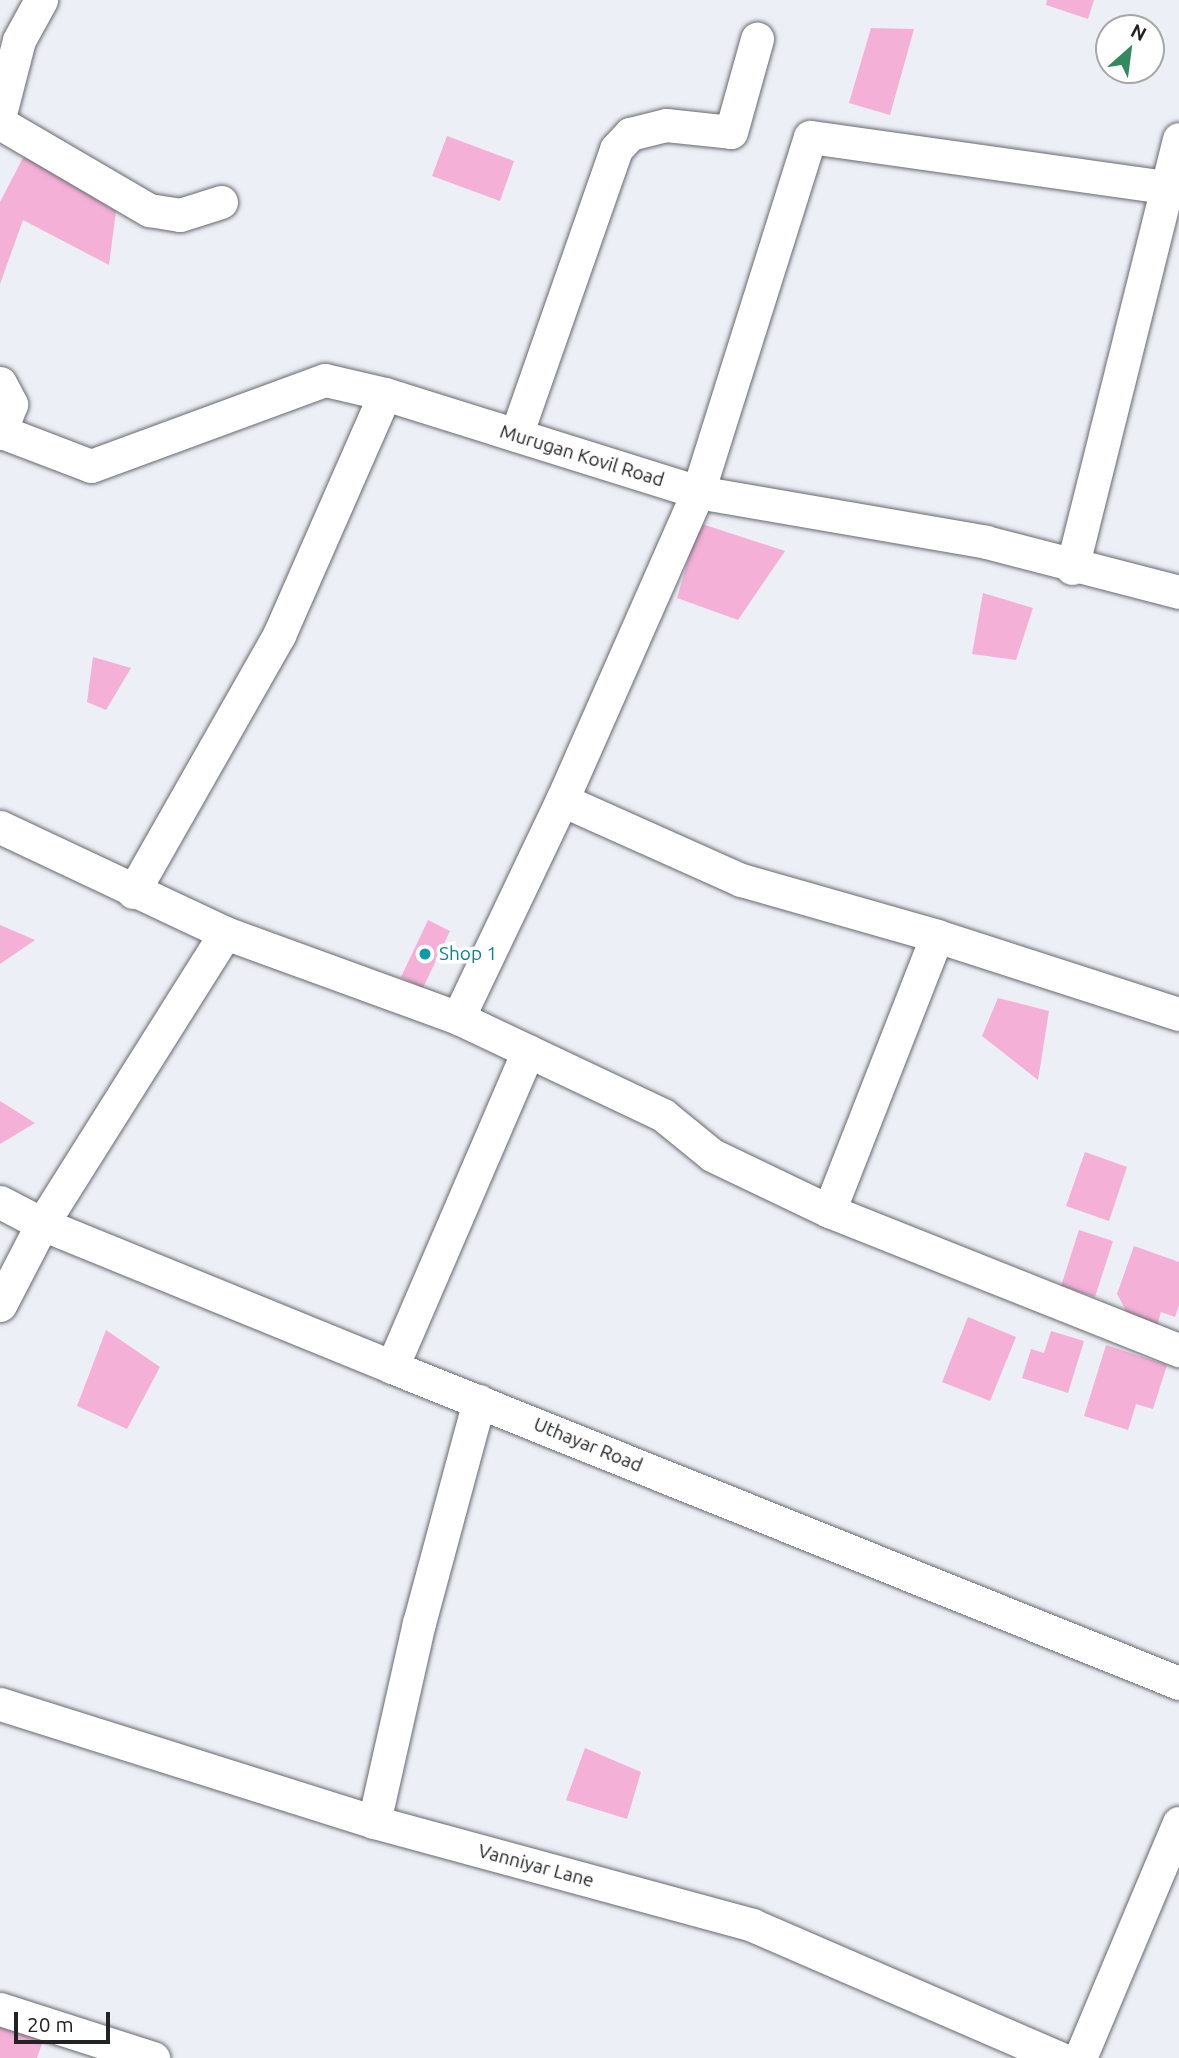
<!DOCTYPE html>
<html>
<head>
<meta charset="utf-8">
<style>
	body { margin:0 }
	#map { position:relative; width:1179px; height:2058px; overflow:hidden; background:#edeff6; font-family:Ubuntu,sans-serif }
	div>[style] { position:absolute }
	[style*='--x'] { left:calc(var(--x)*1px); top:calc(var(--y)*1px); width:calc(var(--w)*1px); rotate:calc(var(--a)*1deg) }
	.building>* { inset:0; background:#f4b0d7 }
	.roads { filter:drop-shadow(0 0 2px #67696f) drop-shadow(0 0 2px #67696f) }
	.minor>* { height:33px; margin:-16.5px; padding:0 16.5px; transform-origin:16.5px; border-radius:16.5px; background:#fff }
	.dots>* { width:19px; height:19px; translate:-50% -50%; box-sizing:border-box; border:4px solid #fff; border-radius:50% }
	span { translate:-50% -50%; white-space:nowrap; text-align:center; line-height:1.15; -webkit-text-stroke:7px #fff; paint-order:stroke }
	.street-label { font-size:19px; color:#222325 }
	.culture-label { font-size:19px; color:#0d838f }
	.left { translate:0 -50%; text-align:left }
	.north { position:absolute; left:1095px; top:14px; width:70px; height:70px; box-sizing:border-box; background:#fff; border:2px solid #a7a7a8; border-radius:50%; rotate:28deg; font-size:19px; font-weight:700; line-height:28px; text-align:center; color:#222325 }
	.north::after { content:''; display:block; margin:auto; width:24px; height:32px; background:#328a60; clip-path:polygon(50% 0,100% 100%,50% 72%,0 100%) }
	.scale { position:absolute; left:14px; top:2012px; width:96px; height:32px; box-sizing:border-box; border:4px solid #222325; border-top:0; padding-left:9px; font-size:21px; line-height:24px; white-space:nowrap; color:#222325; -webkit-text-stroke:5px #fff; paint-order:stroke }
</style>
</head>
<body>
<div id="map">
	<div class="building">
		<div style="clip-path:polygon(1047px 0,1094px 0,1088px 19px,1046px 5px)"></div>
		<div style="clip-path:polygon(871px 28px,914px 29px,890px 115px,849px 103px)"></div>
		<div style="clip-path:polygon(447px 136px,514px 161px,500px 201px,432px 176px)"></div>
		<div style="clip-path:polygon(24px 156px,116px 211px,109px 265px,23px 220px,0 284px,0 202px)"></div>
		<div style="clip-path:polygon(699px 523px,785px 551px,738px 620px,677px 598px)"></div>
		<div style="clip-path:polygon(983px 593px,1033px 608px,1016px 660px,972px 654px)"></div>
		<div style="clip-path:polygon(93px 657px,131px 668px,106px 710px,87px 702px)"></div>
		<div style="clip-path:polygon(428px 920px,450px 931px,423px 988px,401px 977px)"></div>
		<div style="clip-path:polygon(0 925px,35px 940px,0 964px)"></div>
		<div style="clip-path:polygon(998px 998px,1049px 1011px,1038px 1080px,982px 1036px)"></div>
		<div style="clip-path:polygon(0 1101px,35px 1123px,0 1144px)"></div>
		<div style="clip-path:polygon(1085px 1152px,1127px 1167px,1109px 1221px,1066px 1206px)"></div>
		<div style="clip-path:polygon(1079px 1230px,1113px 1241px,1095px 1297px,1061px 1286px)"></div>
		<div style="clip-path:polygon(1134px 1246px,1179px 1262px,1179px 1305px,1175px 1317px,1161px 1312px,1157px 1326px,1129px 1316px,1117px 1294px)"></div>
		<div style="clip-path:polygon(968px 1317px,1016px 1337px,990px 1401px,942px 1382px)"></div>
		<div style="clip-path:polygon(106px 1330px,160px 1367px,127px 1429px,77px 1406px)"></div>
		<div style="clip-path:polygon(1051px 1331px,1084px 1341px,1068px 1393px,1022px 1378px,1031px 1349px,1044px 1353px)"></div>
		<div style="clip-path:polygon(1106px 1345px,1167px 1365px,1153px 1409px,1136px 1404px,1128px 1430px,1084px 1416px)"></div>
		<div style="clip-path:polygon(585px 1748px,641px 1772px,627px 1819px,566px 1800px)"></div>
		<div style="clip-path:polygon(0 2023px,44px 2038px,37px 2058px,0 2058px)"></div>
	</div>
	<div class="roads">
		<div class="minor">
			<div style="--x:0;--y:114;--w:76;--a:-75.6"></div>
			<div style="--x:19;--y:40;--w:46;--a:-61.2"></div>
			<div style="--x:0;--y:123;--w:173;--a:30.3"></div>
			<div style="--x:149;--y:210;--w:31;--a:9"></div>
			<div style="--x:180;--y:215;--w:43;--a:-17.6"></div>
			<div style="--x:0;--y:383;--w:24;--a:62"></div>
			<div style="--x:11;--y:404;--w:31;--a:111"></div>
			<div style="--x:2;--y:432;--w:95;--a:20.9"></div>
			<div style="--x:91;--y:466;--w:249;--a:-20.2"></div>
			<div style="--x:325;--y:380;--w:62;--a:13.1"></div>
			<div style="--x:385;--y:394;--w:328;--a:17.4"></div>
			<div style="--x:698;--y:492;--w:292;--a:9.8"></div>
			<div style="--x:986;--y:542;--w:199;--a:14.5"></div>
			<div style="--x:516;--y:435;--w:303;--a:-70.7"></div>
			<div style="--x:616;--y:149;--w:21;--a:-47"></div>
			<div style="--x:630;--y:134;--w:37;--a:-14"></div>
			<div style="--x:666;--y:125;--w:65;--a:6.1"></div>
			<div style="--x:731;--y:132;--w:97;--a:-74.4"></div>
			<div style="--x:1072;--y:568;--w:442;--a:-76"></div>
			<div style="--x:562;--y:800;--w:337;--a:-66.2"></div>
			<div style="--x:698;--y:492;--w:372;--a:-72.5"></div>
			<div style="--x:810;--y:137;--w:361;--a:8"></div>
			<div style="--x:0;--y:827;--w:249;--a:25.2"></div>
			<div style="--x:225;--y:933;--w:248;--a:20"></div>
			<div style="--x:458;--y:1018;--w:242;--a:-64.5"></div>
			<div style="--x:562;--y:800;--w:196;--a:24.1"></div>
			<div style="--x:741;--y:880;--w:204;--a:15.9"></div>
			<div style="--x:937;--y:936;--w:254;--a:17.9"></div>
			<div style="--x:133;--y:892;--w:296;--a:-60.4"></div>
			<div style="--x:279;--y:635;--w:263;--a:-66.3"></div>
			<div style="--x:458;--y:1018;--w:227;--a:25.3"></div>
			<div style="--x:663;--y:1115;--w:63;--a:39.2"></div>
			<div style="--x:712;--y:1155;--w:130;--a:25.6"></div>
			<div style="--x:829;--y:1211;--w:377;--a:21.7"></div>
			<div style="--x:0;--y:1202;--w:47;--a:27.6"></div>
			<div style="--x:42;--y:1224;--w:378;--a:22.2"></div>
			<div style="--x:392;--y:1367;--w:848;--a:21.88"></div>
			<div style="--x:829;--y:1211;--w:295;--a:-68.6"></div>
			<div style="--x:0;--y:1305;--w:91;--a:-62.6"></div>
			<div style="--x:42;--y:1224;--w:344;--a:-57.8"></div>
			<div style="--x:392;--y:1367;--w:344;--a:-66.7"></div>
			<div style="--x:0;--y:1704;--w:392;--a:17.5"></div>
			<div style="--x:374;--y:1822;--w:392;--a:15.2"></div>
			<div style="--x:752;--y:1925;--w:335;--a:23.4"></div>
			<div style="--x:374;--y:1822;--w:204;--a:-77.3"></div>
			<div style="--x:419;--y:1623;--w:230;--a:-74.9"></div>
			<div style="--x:0;--y:2009;--w:161;--a:17.8"></div>
			<div style="--x:1080;--y:2058;--w:255;--a:-67.2"></div>
		</div>
	</div>
	<div class="dots">
		<div style="left:425px;top:954px;background:#0f9aa8"></div>
	</div>
	<div class="street-label">
		<span style="left:582px;top:456px;rotate:17deg">Murugan Kovil Road</span>
		<span style="left:588px;top:1445px;rotate:22deg">Uthayar Road</span>
		<span style="left:536px;top:1866px;rotate:15deg">Vanniyar Lane</span>
	</div>
	<div class="culture-label">
		<span class="left" style="left:439px;top:954px">Shop 1</span>
	</div>
	<div class="north">N</div>
	<div class="scale">20 m</div>
</div>
</body>
</html>
